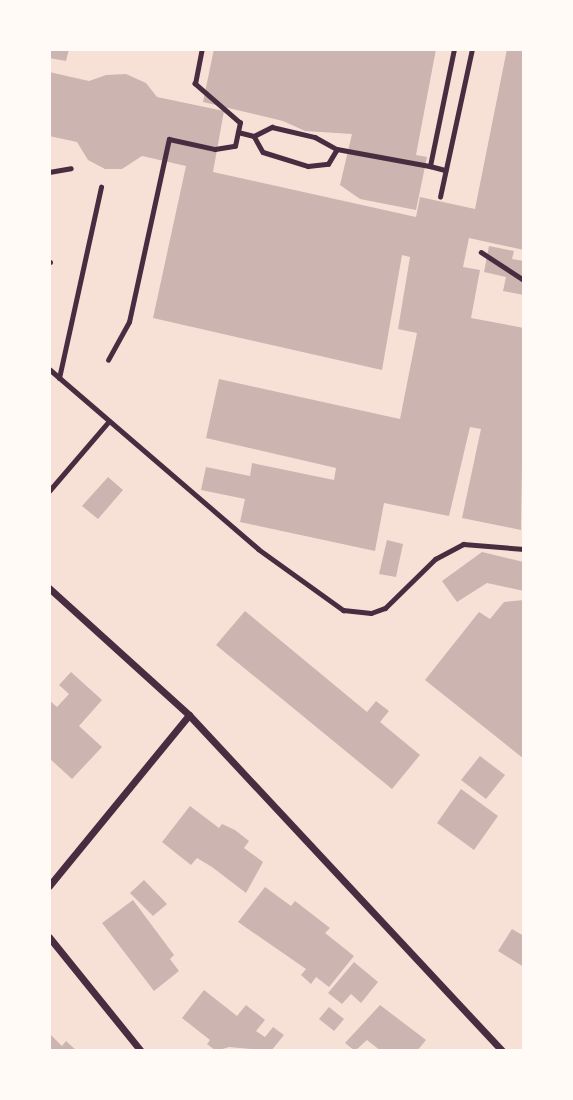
<!DOCTYPE html>
<html>
<head>
<meta charset="utf-8">
<style>
	body { margin:0 }
	#map { position:relative; width:573px; height:1100px; overflow:hidden; background:#f7e1d7; font-family:Barlow,sans-serif }
	div>[style] { position:absolute }
	[style*='--x'] { left:calc(var(--x)*1px); top:calc(var(--y)*1px); width:calc(var(--w)*1px); rotate:calc(var(--a)*1deg) }
	.building>* { inset:0; background:#ccb4b1 }
	.path>* { height:4.5px; margin:-2.25px; padding:0 2.25px; transform-origin:2.25px; border-radius:2.25px; background:#4a2c40 }
	.service>* { height:5px; margin:-2.5px; padding:0 2.5px; transform-origin:2.5px; border-radius:2.5px; background:#4a2c40 }
	.minor>* { height:7px; margin:-3.5px; padding:0 3.5px; transform-origin:3.5px; border-radius:3.5px; background:#4a2c40 }
	span { translate:-50% -50%; white-space:nowrap; text-align:center; line-height:1.15; -webkit-text-stroke:5px #fffaf5; paint-order:stroke }
	.frame { position:absolute; inset:0; border:51px solid #fffaf5; pointer-events:none }
</style>
</head>
<body>
<div id="map">
	<div class="building">
		<div style="clip-path:polygon(49px 49px,69px 49px,66px 61px,49px 58px)"></div>
		<div style="clip-path:polygon(214px 49px,436px 49px,416px 155px,427px 157px,416px 210px,360px 199px,340px 185px,352px 134px,305px 131px,283px 121px,203px 102px)"></div>
		<div style="clip-path:polygon(507px 49px,524px 49px,524px 250px,469px 238px,463px 267px,480px 270px,471px 318px,524px 328px,521px 530px,462px 518px,481px 429px,470px 427px,449px 516px,384px 503px,375px 551px,240px 522px,245px 499px,201px 490px,206px 467px,250px 476px,252px 463px,334px 480px,336px 468px,206px 438px,219px 379px,400px 419px,417px 333px,398px 329px,410px 257px,402px 255px,382px 370px,153px 318px,186px 166px,142px 156px,122px 169px,105px 169px,88px 160px,77px 142px,49px 136px,49px 72px,89px 81px,106px 75px,126px 74px,146px 83px,157px 97px,224px 111px,213px 172px,416px 217px,420px 197px,475px 209px)"></div>
		<div style="clip-path:polygon(489px 246px,514px 251px,512px 259px,524px 261px,524px 295px,503px 291px,506px 277px,484px 272px)"></div>
		<div style="clip-path:polygon(108px 477px,123px 490px,98px 519px,82px 506px)"></div>
		<div style="clip-path:polygon(387px 540px,403px 544px,396px 577px,379px 574px)"></div>
		<div style="clip-path:polygon(482px 552px,524px 562px,524px 591px,487px 583px,457px 602px,442px 581px)"></div>
		<div style="clip-path:polygon(524px 600px,524px 759px,425px 680px,479px 612px,490px 619px,504px 602px)"></div>
		<div style="clip-path:polygon(245px 611px,367px 712px,376px 701px,389px 711px,380px 722px,420px 755px,392px 789px,216px 645px)"></div>
		<div style="clip-path:polygon(71px 672px,102px 700px,79px 726px,102px 747px,72px 779px,49px 758px,49px 700px,57px 707px,69px 694px,59px 685px)"></div>
		<div style="clip-path:polygon(480px 756px,505px 775px,486px 799px,461px 780px)"></div>
		<div style="clip-path:polygon(461px 789px,498px 816px,474px 850px,437px 823px)"></div>
		<div style="clip-path:polygon(190px 806px,219px 828px,222px 824px,235px 830px,249px 841px,244px 848px,263px 862px,246px 893px,212px 867px,197px 858px,191px 865px,162px 842px)"></div>
		<div style="clip-path:polygon(144px 880px,167px 904px,153px 916px,130px 893px)"></div>
		<div style="clip-path:polygon(265px 887px,291px 906px,295px 901px,330px 928px,325px 933px,354px 956px,329px 987px,316px 977px,311px 984px,301px 975px,306px 969px,238px 922px)"></div>
		<div style="clip-path:polygon(133px 900px,174px 955px,170px 959px,179px 971px,154px 991px,102px 923px)"></div>
		<div style="clip-path:polygon(512px 929px,524px 936px,524px 967px,498px 951px)"></div>
		<div style="clip-path:polygon(354px 962px,378px 982px,361px 1003px,351px 994px,342px 1004px,328px 993px)"></div>
		<div style="clip-path:polygon(204px 990px,237px 1016px,246px 1005px,265px 1020px,256px 1031px,265px 1037px,273px 1027px,284px 1035px,271px 1051px,229px 1047px,216px 1051px,207px 1044px,210px 1040px,182px 1018px)"></div>
		<div style="clip-path:polygon(380px 1005px,426px 1040px,417px 1051px,381px 1051px,367px 1040px,355px 1051px,345px 1043px)"></div>
		<div style="clip-path:polygon(329px 1007px,344px 1019px,334px 1031px,319px 1019px)"></div>
		<div style="clip-path:polygon(49px 1033px,62px 1046px,66px 1041px,77px 1051px,49px 1051px)"></div>
	</div>
	<div class="path">
		<div style="--x:238;--y:132;--w:16;--a:14"></div>
		<div style="--x:254;--y:136;--w:20;--a:-27"></div>
		<div style="--x:272;--y:127;--w:44;--a:13.1"></div>
		<div style="--x:315;--y:137;--w:25;--a:29"></div>
		<div style="--x:337;--y:149;--w:95;--a:10.4"></div>
		<div style="--x:430;--y:166;--w:119;--a:-78.4"></div>
		<div style="--x:254;--y:136;--w:18;--a:61"></div>
		<div style="--x:263;--y:152;--w:47;--a:17.3"></div>
		<div style="--x:308;--y:166;--w:20;--a:-6"></div>
		<div style="--x:328;--y:164;--w:17;--a:-59"></div>
		<div style="--x:430;--y:166;--w:16;--a:15"></div>
		<div style="--x:440;--y:197;--w:151;--a:-77.8"></div>
		<div style="--x:481;--y:252;--w:51;--a:33.1"></div>
		<div style="--x:108;--y:360;--w:43;--a:-61.1"></div>
		<div style="--x:129;--y:322;--w:187;--a:-77.7"></div>
		<div style="--x:169;--y:139;--w:47;--a:12.3"></div>
		<div style="--x:215;--y:149;--w:20;--a:-9"></div>
		<div style="--x:235;--y:146;--w:24;--a:-78"></div>
		<div style="--x:240;--y:123;--w:60;--a:-139.1"></div>
		<div style="--x:195;--y:84;--w:36;--a:-79"></div>
	</div>
	<div class="service">
		<div style="--x:49;--y:172;--w:22;--a:-10"></div>
		<div style="--x:49;--y:262;--w:1;--a:0"></div>
		<div style="--x:49;--y:369;--w:276;--a:40.7"></div>
		<div style="--x:258;--y:549;--w:105;--a:35.7"></div>
		<div style="--x:343;--y:610;--w:28;--a:6"></div>
		<div style="--x:371;--y:613;--w:15;--a:-20"></div>
		<div style="--x:385;--y:608;--w:70;--a:-44.4"></div>
		<div style="--x:435;--y:559;--w:32;--a:-28"></div>
		<div style="--x:463;--y:544;--w:61;--a:4.7"></div>
		<div style="--x:59;--y:378;--w:196;--a:-77.6"></div>
		<div style="--x:49;--y:491;--w:92;--a:-49.4"></div>
	</div>
	<div class="minor">
		<div style="--x:49;--y:588;--w:189;--a:42.2"></div>
		<div style="--x:189;--y:715;--w:459;--a:47"></div>
		<div style="--x:49;--y:886;--w:221;--a:-50.7"></div>
		<div style="--x:49;--y:937;--w:146;--a:51.1"></div>
	</div>
	<div class="frame"></div>
</div>
</body>
</html>
